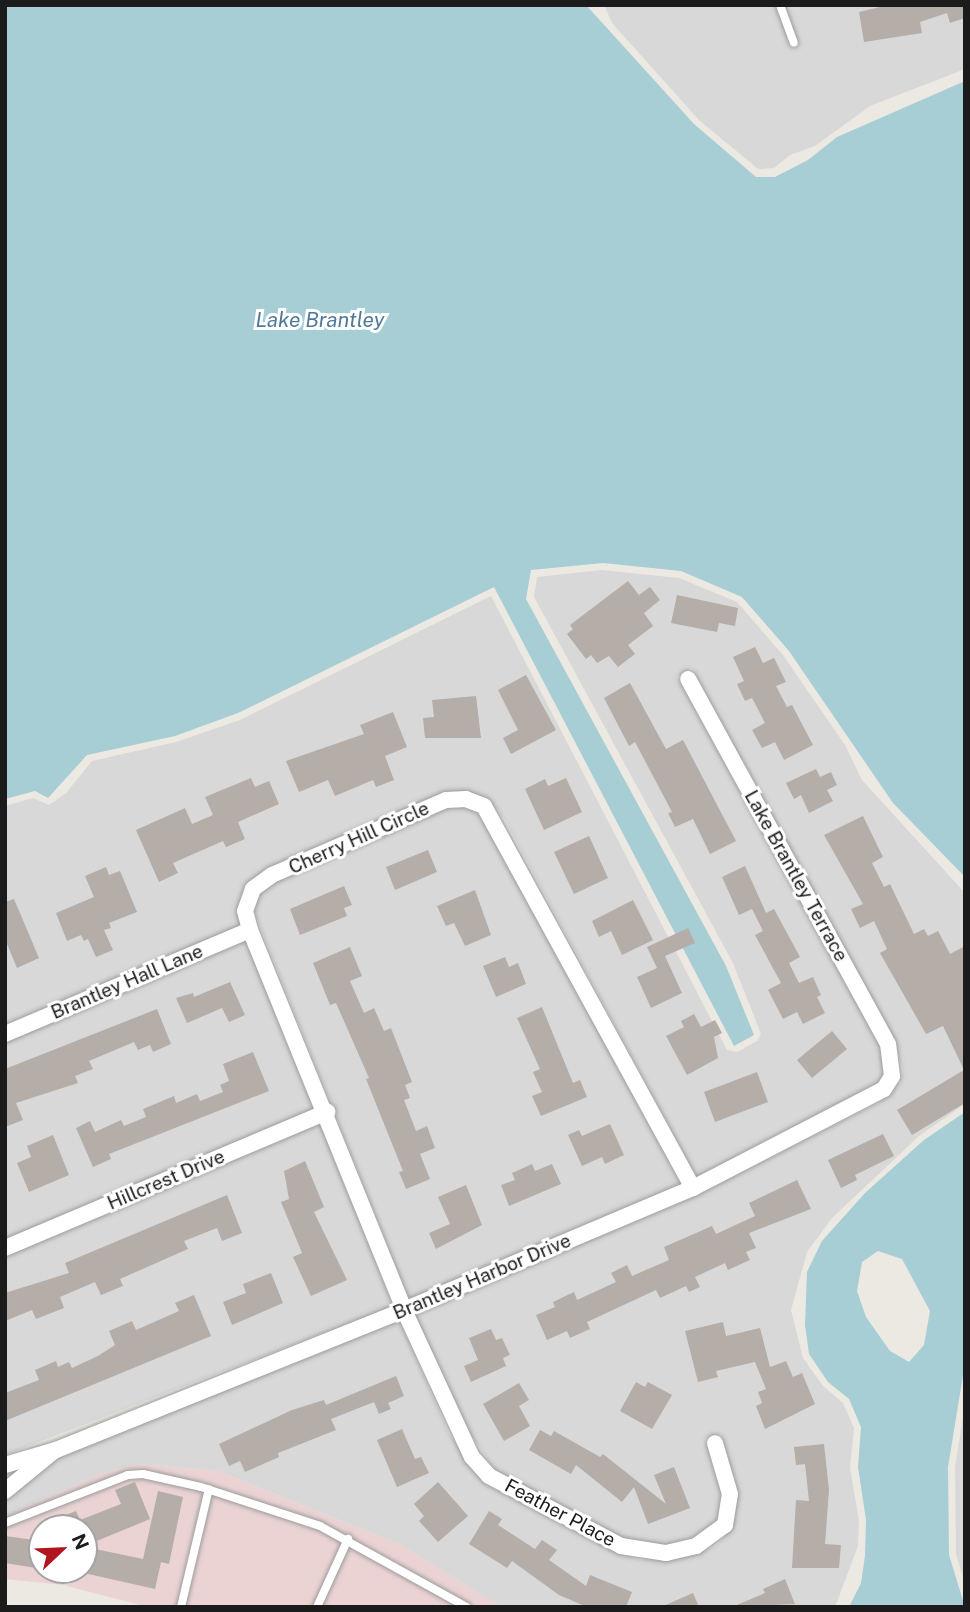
<!DOCTYPE html>
<html>
<head>
<meta charset="utf-8">
<style>
	body { margin:0 }
	#map { position:relative; width:970px; height:1612px; overflow:hidden; background:#ece8e2; font-family:"Public Sans",sans-serif }
	div>[style] { position:absolute }
	[style*='--x'] { left:calc(var(--x)*1px); top:calc(var(--y)*1px); width:calc(var(--w)*1px); rotate:calc(var(--a)*1deg) }
	.residential>* { inset:0; background:#d9d8d8 }
	.commercial>* { inset:0; background:#ebd3d3 }
	.water>* { inset:0; background:#a7cdd5 }
	.building>* { inset:0; background:#b4ada8 }
	.roads { filter:drop-shadow(0 0 2px #9c9c9c) drop-shadow(0 0 2px #9c9c9c) }
	.service>* { height:8px; margin:-4px; padding:0 4px; transform-origin:4px; border-radius:4px; background:#fff }
	.minor>* { height:16px; margin:-8px; padding:0 8px; transform-origin:8px; border-radius:8px; background:#fff }
	span { translate:-50% -50%; white-space:nowrap; text-align:center; line-height:1.15; -webkit-text-stroke:6px #fff; paint-order:stroke }
	.street-label { font-size:19px; color:#1b1b1b }
	.water-label { font-size:21px; color:#507998; font-style:italic }
	.frame { position:absolute; inset:0; border:7px solid #1b1b1b; pointer-events:none }
	.north { position:absolute; left:28px; top:1514px; width:70px; height:70px; box-sizing:border-box; background:#fff; border:2px solid #a4a4a4; border-radius:50%; rotate:67deg; font-size:19px; font-weight:700; line-height:28px; text-align:center; color:#1b1b1b }
	.north::after { content:''; display:block; margin:auto; width:24px; height:32px; background:#b1161f; clip-path:polygon(50% 0,100% 100%,50% 72%,0 100%) }
</style>
</head>
<body>
<div id="map">
	<div class="residential">
		<div style="clip-path:polygon(604px 5px,965px 5px,965px 69px,870px 106px,815px 146px,790px 155px,774px 168px,758px 169px,699px 120px,612px 23px)"></div>
		<div style="clip-path:polygon(602px 570px,679px 578px,737px 602px,783px 655px,845px 745px,862px 780px,965px 893px,965px 1104px,919px 1136px,832px 1218px,807px 1252px,791px 1310px,803px 1358px,823px 1386px,843px 1403px,854px 1428px,850px 1468px,859px 1521px,858px 1546px,835px 1607px,502px 1607px,399px 1544px,218px 1471px,139px 1464px,99px 1474px,5px 1517px,5px 1478px,399px 1320px,449px 1434px,484px 1483px,617px 1553px,640px 1560px,698px 1554px,717px 1545px,733px 1527px,738px 1493px,721px 1434px,705px 1439px,721px 1495px,717px 1522px,694px 1539px,665px 1546px,625px 1539px,495px 1470px,465px 1426px,415px 1314px,689px 1199px,877px 1104px,900px 1083px,903px 1072px,895px 1040px,692px 668px,677px 677px,880px 1047px,884px 1074px,877px 1085px,697px 1178px,505px 820px,488px 799px,467px 791px,443px 793px,267px 870px,245px 887px,237px 910px,240px 926px,5px 1025px,5px 806px,33px 798px,49px 805px,66px 793px,92px 761px,176px 742px,240px 720px,491px 596px,727px 1050px,737px 1052px,757px 1041px,761px 1034px,733px 963px,534px 597px,537px 577px)"></div>
		<div style="clip-path:polygon(464px 807px,477px 813px,489px 829px,681px 1185px,409px 1299px,254px 911px,261px 893px,276px 882px,447px 808px)"></div>
		<div style="clip-path:polygon(245px 941px,316px 1108px,5px 1240px,5px 1042px)"></div>
		<div style="clip-path:polygon(321px 1123px,393px 1306px,5px 1455px,5px 1256px)"></div>
		<div style="clip-path:polygon(965px 1406px,965px 1584px,956px 1554px,955px 1467px)"></div>
	</div>
	<div class="commercial">
		<div style="clip-path:polygon(evenodd,139px 1464px,218px 1471px,399px 1544px,502px 1607px,148px 1607px,63px 1585px,5px 1579px,5px 1517px,99px 1474px,139px 1464px,42px 1528px,84px 1528px,84px 1570px,42px 1570px,42px 1528px)"></div>
	</div>
	<div class="water">
		<div style="clip-path:polygon(5px 5px,586px 5px,694px 124px,756px 177px,775px 177px,808px 160px,837px 137px,965px 81px,965px 877px,893px 803px,789px 651px,742px 597px,681px 571px,603px 563px,531px 570px,526px 599px,726px 966px,754px 1035px,734px 1046px,494px 587px,238px 713px,175px 736px,87px 755px,48px 798px,35px 791px,5px 799px)"></div>
		<div style="clip-path:polygon(evenodd,965px 1112px,965px 1363px,948px 1467px,949px 1555px,965px 1607px,849px 1607px,861px 1583px,865px 1556px,866px 1520px,858px 1467px,861px 1427px,849px 1399px,828px 1382px,809px 1354px,805px 1325px,807px 1272px,822px 1241px,865px 1193px,924px 1140px,965px 1112px,878px 1251px,902px 1259px,930px 1311px,924px 1345px,909px 1362px,890px 1351px,866px 1317px,857px 1291px,862px 1262px,878px 1251px)"></div>
	</div>
	<div class="building">
		<div style="clip-path:polygon(888px 5px,965px 5px,965px 18px,950px 23px,947px 13px,920px 22px,922px 33px,864px 42px,859px 12px)"></div>
		<div style="clip-path:polygon(628px 581px,639px 595px,650px 587px,660px 600px,644px 613px,653px 626px,628px 645px,635px 654px,618px 667px,609px 656px,597px 663px,591px 655px,586px 659px,567px 634px,573px 629px,570px 625px)"></div>
		<div style="clip-path:polygon(677px 595px,738px 608px,735px 626px,719px 623px,717px 632px,671px 623px)"></div>
		<div style="clip-path:polygon(755px 647px,763px 663px,774px 658px,786px 682px,776px 686px,787px 707px,792px 705px,813px 745px,784px 760px,775px 742px,762px 748px,752px 730px,765px 723px,752px 698px,745px 701px,737px 684px,744px 681px,733px 657px)"></div>
		<div style="clip-path:polygon(526px 675px,556px 730px,511px 754px,503px 738px,518px 730px,498px 690px)"></div>
		<div style="clip-path:polygon(630px 683px,666px 749px,683px 740px,736px 841px,710px 854px,693px 819px,675px 827px,668px 813px,672px 812px,635px 742px,629px 746px,604px 698px)"></div>
		<div style="clip-path:polygon(476px 696px,481px 738px,425px 738px,423px 718px,434px 717px,432px 700px)"></div>
		<div style="clip-path:polygon(393px 712px,407px 747px,385px 756px,394px 780px,376px 787px,373px 780px,335px 796px,328px 780px,299px 792px,286px 761px,364px 734px,360px 725px)"></div>
		<div style="clip-path:polygon(816px 769px,820px 777px,831px 772px,837px 785px,827px 790px,833px 801px,809px 813px,801px 795px,794px 799px,786px 783px)"></div>
		<div style="clip-path:polygon(251px 778px,255px 787px,269px 781px,279px 804px,238px 822px,245px 839px,226px 847px,223px 841px,173px 863px,178px 873px,159px 882px,136px 830px,185px 808px,192px 824px,213px 815px,205px 797px)"></div>
		<div style="clip-path:polygon(566px 778px,582px 812px,544px 830px,525px 789px,545px 779px,548px 786px)"></div>
		<div style="clip-path:polygon(863px 816px,883px 857px,872px 863px,884px 887px,890px 884px,914px 934px,924px 929px,928px 936px,938px 931px,950px 954px,965px 946px,965px 1103px,912px 1135px,897px 1110px,964px 1070px,943px 1026px,926px 1034px,880px 953px,887px 949px,874px 921px,860px 928px,851px 909px,863px 904px,824px 835px)"></div>
		<div style="clip-path:polygon(589px 836px,608px 878px,574px 894px,554px 852px)"></div>
		<div style="clip-path:polygon(428px 850px,437px 872px,395px 890px,386px 867px)"></div>
		<div style="clip-path:polygon(745px 866px,766px 913px,774px 909px,800px 957px,789px 963px,799px 983px,813px 977px,821px 995px,817px 997px,825px 1013px,803px 1024px,797px 1012px,783px 1019px,768px 990px,781px 983px,755px 935px,763px 931px,752px 909px,739px 915px,722px 877px)"></div>
		<div style="clip-path:polygon(106px 867px,109px 875px,120px 871px,137px 912px,109px 923px,111px 928px,104px 930px,113px 950px,96px 957px,88px 939px,84px 941px,81px 935px,67px 941px,56px 913px,94px 897px,85px 876px)"></div>
		<div style="clip-path:polygon(344px 886px,352px 905px,344px 908px,347px 916px,300px 935px,290px 909px)"></div>
		<div style="clip-path:polygon(475px 890px,491px 935px,465px 946px,454px 923px,446px 926px,437px 906px)"></div>
		<div style="clip-path:polygon(14px 899px,39px 958px,17px 968px,5px 939px,5px 902px)"></div>
		<div style="clip-path:polygon(633px 900px,653px 940px,622px 955px,611px 931px,599px 937px,592px 921px)"></div>
		<div style="clip-path:polygon(688px 928px,695px 943px,665px 956px,682px 993px,651px 1008px,637px 977px,657px 968px,647px 947px)"></div>
		<div style="clip-path:polygon(350px 947px,362px 976px,350px 981px,364px 1013px,374px 1008px,384px 1031px,391px 1028px,412px 1082px,405px 1085px,410px 1098px,404px 1100px,416px 1131px,427px 1126px,435px 1148px,420px 1154px,430px 1179px,406px 1189px,399px 1172px,403px 1171px,366px 1079px,369px 1078px,336px 1003px,330px 1005px,313px 963px)"></div>
		<div style="clip-path:polygon(505px 957px,509px 967px,518px 963px,526px 984px,496px 997px,483px 966px)"></div>
		<div style="clip-path:polygon(230px 982px,245px 1015px,229px 1022px,222px 1008px,187px 1023px,176px 998px,193px 993px,194px 997px)"></div>
		<div style="clip-path:polygon(542px 1007px,573px 1083px,580px 1080px,587px 1097px,541px 1116px,532px 1096px,542px 1092px,533px 1072px,540px 1069px,517px 1018px)"></div>
		<div style="clip-path:polygon(157px 1009px,171px 1044px,153px 1052px,150px 1045px,138px 1050px,134px 1042px,89px 1061px,93px 1069px,75px 1076px,78px 1083px,16px 1103px,23px 1120px,5px 1127px,5px 1069px)"></div>
		<div style="clip-path:polygon(694px 1014px,701px 1027px,715px 1020px,722px 1033px,714px 1037px,718px 1058px,687px 1075px,666px 1036px,684px 1027px,681px 1021px)"></div>
		<div style="clip-path:polygon(832px 1031px,847px 1049px,812px 1078px,797px 1060px)"></div>
		<div style="clip-path:polygon(253px 1052px,269px 1091px,109px 1154px,111px 1159px,93px 1167px,76px 1128px,90px 1121px,95px 1132px,121px 1120px,124px 1126px,146px 1117px,143px 1109px,174px 1096px,176px 1103px,197px 1094px,200px 1101px,223px 1092px,220px 1085px,229px 1081px,223px 1064px)"></div>
		<div style="clip-path:polygon(757px 1072px,768px 1102px,715px 1122px,704px 1092px)"></div>
		<div style="clip-path:polygon(610px 1124px,624px 1155px,605px 1164px,602px 1157px,582px 1166px,568px 1135px,579px 1130px,582px 1136px)"></div>
		<div style="clip-path:polygon(883px 1134px,894px 1156px,855px 1175px,857px 1180px,841px 1188px,828px 1160px)"></div>
		<div style="clip-path:polygon(53px 1135px,69px 1175px,29px 1192px,17px 1163px,31px 1157px,27px 1146px)"></div>
		<div style="clip-path:polygon(305px 1161px,324px 1207px,314px 1212px,347px 1280px,311px 1296px,293px 1257px,302px 1253px,281px 1202px,289px 1199px,284px 1171px)"></div>
		<div style="clip-path:polygon(532px 1164px,535px 1171px,552px 1164px,561px 1184px,509px 1206px,501px 1185px,515px 1180px,512px 1173px)"></div>
		<div style="clip-path:polygon(797px 1180px,811px 1209px,749px 1233px,756px 1248px,746px 1252px,750px 1260px,728px 1270px,725px 1263px,695px 1277px,700px 1287px,689px 1292px,686px 1286px,660px 1298px,656px 1290px,587px 1322px,590px 1329px,570px 1338px,567px 1331px,547px 1340px,536px 1315px,555px 1307px,553px 1302px,574px 1292px,577px 1300px,616px 1282px,611px 1273px,627px 1265px,632px 1276px,669px 1260px,664px 1247px,712px 1226px,716px 1234px,755px 1216px,749px 1203px)"></div>
		<div style="clip-path:polygon(466px 1185px,482px 1225px,436px 1249px,429px 1233px,450px 1224px,438px 1197px)"></div>
		<div style="clip-path:polygon(227px 1195px,242px 1233px,222px 1241px,217px 1228px,184px 1241px,188px 1249px,120px 1279px,123px 1286px,101px 1295px,95px 1282px,60px 1297px,64px 1308px,36px 1319px,32px 1310px,5px 1321px,5px 1293px,69px 1273px,65px 1263px)"></div>
		<div style="clip-path:polygon(271px 1273px,283px 1303px,232px 1325px,223px 1302px,246px 1293px,243px 1284px)"></div>
		<div style="clip-path:polygon(194px 1295px,211px 1336px,5px 1421px,5px 1393px,39px 1380px,35px 1370px,56px 1361px,58px 1367px,69px 1362px,72px 1368px,98px 1356px,115px 1345px,109px 1331px,132px 1321px,136px 1330px,179px 1311px,175px 1303px)"></div>
		<div style="clip-path:polygon(723px 1322px,726px 1336px,760px 1328px,770px 1367px,786px 1361px,793px 1377px,802px 1373px,815px 1404px,765px 1429px,756px 1406px,762px 1403px,758px 1392px,766px 1389px,755px 1362px,716px 1371px,718px 1377px,698px 1382px,685px 1331px)"></div>
		<div style="clip-path:polygon(491px 1329px,496px 1340px,502px 1338px,510px 1355px,503px 1358px,506px 1366px,471px 1382px,464px 1366px,478px 1360px,469px 1338px)"></div>
		<div style="clip-path:polygon(396px 1376px,404px 1396px,388px 1403px,391px 1409px,379px 1414px,374px 1402px,331px 1419px,336px 1430px,278px 1453px,279px 1457px,245px 1472px,240px 1461px,229px 1466px,219px 1444px,292px 1410px,324px 1400px,326px 1405px)"></div>
		<div style="clip-path:polygon(636px 1382px,645px 1387px,648px 1382px,672px 1395px,652px 1429px,620px 1411px)"></div>
		<div style="clip-path:polygon(519px 1383px,529px 1400px,519px 1406px,530px 1426px,504px 1441px,483px 1404px)"></div>
		<div style="clip-path:polygon(402px 1429px,415px 1459px,421px 1457px,429px 1473px,397px 1487px,377px 1440px)"></div>
		<div style="clip-path:polygon(540px 1430px,551px 1436px,554px 1431px,600px 1457px,603px 1454px,666px 1504px,654px 1475px,674px 1467px,690px 1508px,648px 1524px,634px 1487px,622px 1502px,576px 1465px,571px 1474px,529px 1450px)"></div>
		<div style="clip-path:polygon(824px 1444px,829px 1490px,825px 1544px,841px 1545px,839px 1568px,792px 1568px,796px 1500px,809px 1501px,805px 1464px,796px 1465px,794px 1447px)"></div>
		<div style="clip-path:polygon(135px 1482px,150px 1519px,87px 1545px,84px 1528px,62px 1528px,58px 1518px,76px 1511px,80px 1520px,121px 1504px,115px 1490px)"></div>
		<div style="clip-path:polygon(438px 1482px,468px 1516px,438px 1542px,419px 1521px,424px 1516px,414px 1504px)"></div>
		<div style="clip-path:polygon(158px 1491px,183px 1497px,169px 1564px,161px 1562px,155px 1589px,84px 1573px,86px 1547px,143px 1559px)"></div>
		<div style="clip-path:polygon(489px 1511px,502px 1519px,498px 1525px,535px 1549px,542px 1540px,557px 1550px,549px 1560px,586px 1586px,590px 1575px,632px 1592px,626px 1607px,587px 1607px,559px 1595px,512px 1561px,507px 1568px,469px 1544px)"></div>
		<div style="clip-path:polygon(5px 1536px,42px 1541px,42px 1569px,5px 1563px)"></div>
		<div style="clip-path:polygon(785px 1579px,795px 1604px,732px 1607px,765px 1593px,763px 1589px)"></div>
		<div style="clip-path:polygon(693px 1593px,699px 1607px,661px 1607px)"></div>
	</div>
	<div class="roads">
		<div class="service">
			<div style="--x:780;--y:5;--w:40;--a:69.8"></div>
			<div style="--x:5;--y:1523;--w:132;--a:-21.3"></div>
			<div style="--x:128;--y:1475;--w:15;--a:-4"></div>
			<div style="--x:143;--y:1474;--w:59;--a:12.6"></div>
			<div style="--x:201;--y:1487;--w:125;--a:18.1"></div>
			<div style="--x:320;--y:1526;--w:168;--a:28.9"></div>
			<div style="--x:181;--y:1607;--w:121;--a:-76.7"></div>
			<div style="--x:317;--y:1607;--w:75;--a:-65.5"></div>
		</div>
		<div class="minor">
			<div style="--x:5;--y:1034;--w:266;--a:-23"></div>
			<div style="--x:693;--y:1188;--w:435;--a:-118.7"></div>
			<div style="--x:484;--y:806;--w:19;--a:-159"></div>
			<div style="--x:466;--y:799;--w:20;--a:177"></div>
			<div style="--x:446;--y:800;--w:189;--a:156.7"></div>
			<div style="--x:272;--y:875;--w:24;--a:144"></div>
			<div style="--x:253;--y:889;--w:23;--a:110"></div>
			<div style="--x:245;--y:911;--w:20;--a:75"></div>
			<div style="--x:250;--y:930;--w:410;--a:67.9"></div>
			<div style="--x:404;--y:1310;--w:162;--a:65.2"></div>
			<div style="--x:472;--y:1457;--w:25;--a:48"></div>
			<div style="--x:489;--y:1476;--w:149;--a:27.9"></div>
			<div style="--x:621;--y:1546;--w:46;--a:8.8"></div>
			<div style="--x:666;--y:1553;--w:31;--a:-13"></div>
			<div style="--x:696;--y:1546;--w:36;--a:-36"></div>
			<div style="--x:725;--y:1525;--w:31;--a:-81"></div>
			<div style="--x:730;--y:1494;--w:53;--a:-106.4"></div>
			<div style="--x:5;--y:1248;--w:350;--a:-22.9"></div>
			<div style="--x:5;--y:1465;--w:53;--a:-16.4"></div>
			<div style="--x:56;--y:1450;--w:375;--a:-21.9"></div>
			<div style="--x:404;--y:1310;--w:314;--a:-22.9"></div>
			<div style="--x:693;--y:1188;--w:215;--a:-27.4"></div>
			<div style="--x:884;--y:1089;--w:15;--a:-58"></div>
			<div style="--x:892;--y:1076;--w:32;--a:-97"></div>
			<div style="--x:888;--y:1044;--w:416;--a:-118.7"></div>
			<div style="--x:5;--y:1491;--w:63;--a:-39.2"></div>
		</div>
	</div>
	<div class="street-label">
		<span style="left:359px;top:838px;rotate:-24deg">Cherry Hill Circle</span>
		<span style="left:796px;top:876px;rotate:61deg">Lake Brantley Terrace</span>
		<span style="left:127px;top:982px;rotate:-23deg">Brantley Hall Lane</span>
		<span style="left:166px;top:1180px;rotate:-23deg">Hillcrest Drive</span>
		<span style="left:482px;top:1277px;rotate:-23deg">Brantley Harbor Drive</span>
		<span style="left:560px;top:1513px;rotate:28deg">Feather Place</span>
	</div>
	<div class="water-label">
		<span style="left:320px;top:320px">Lake Brantley</span>
	</div>
	<div class="frame"></div>
	<div class="north">N</div>
</div>
</body>
</html>
